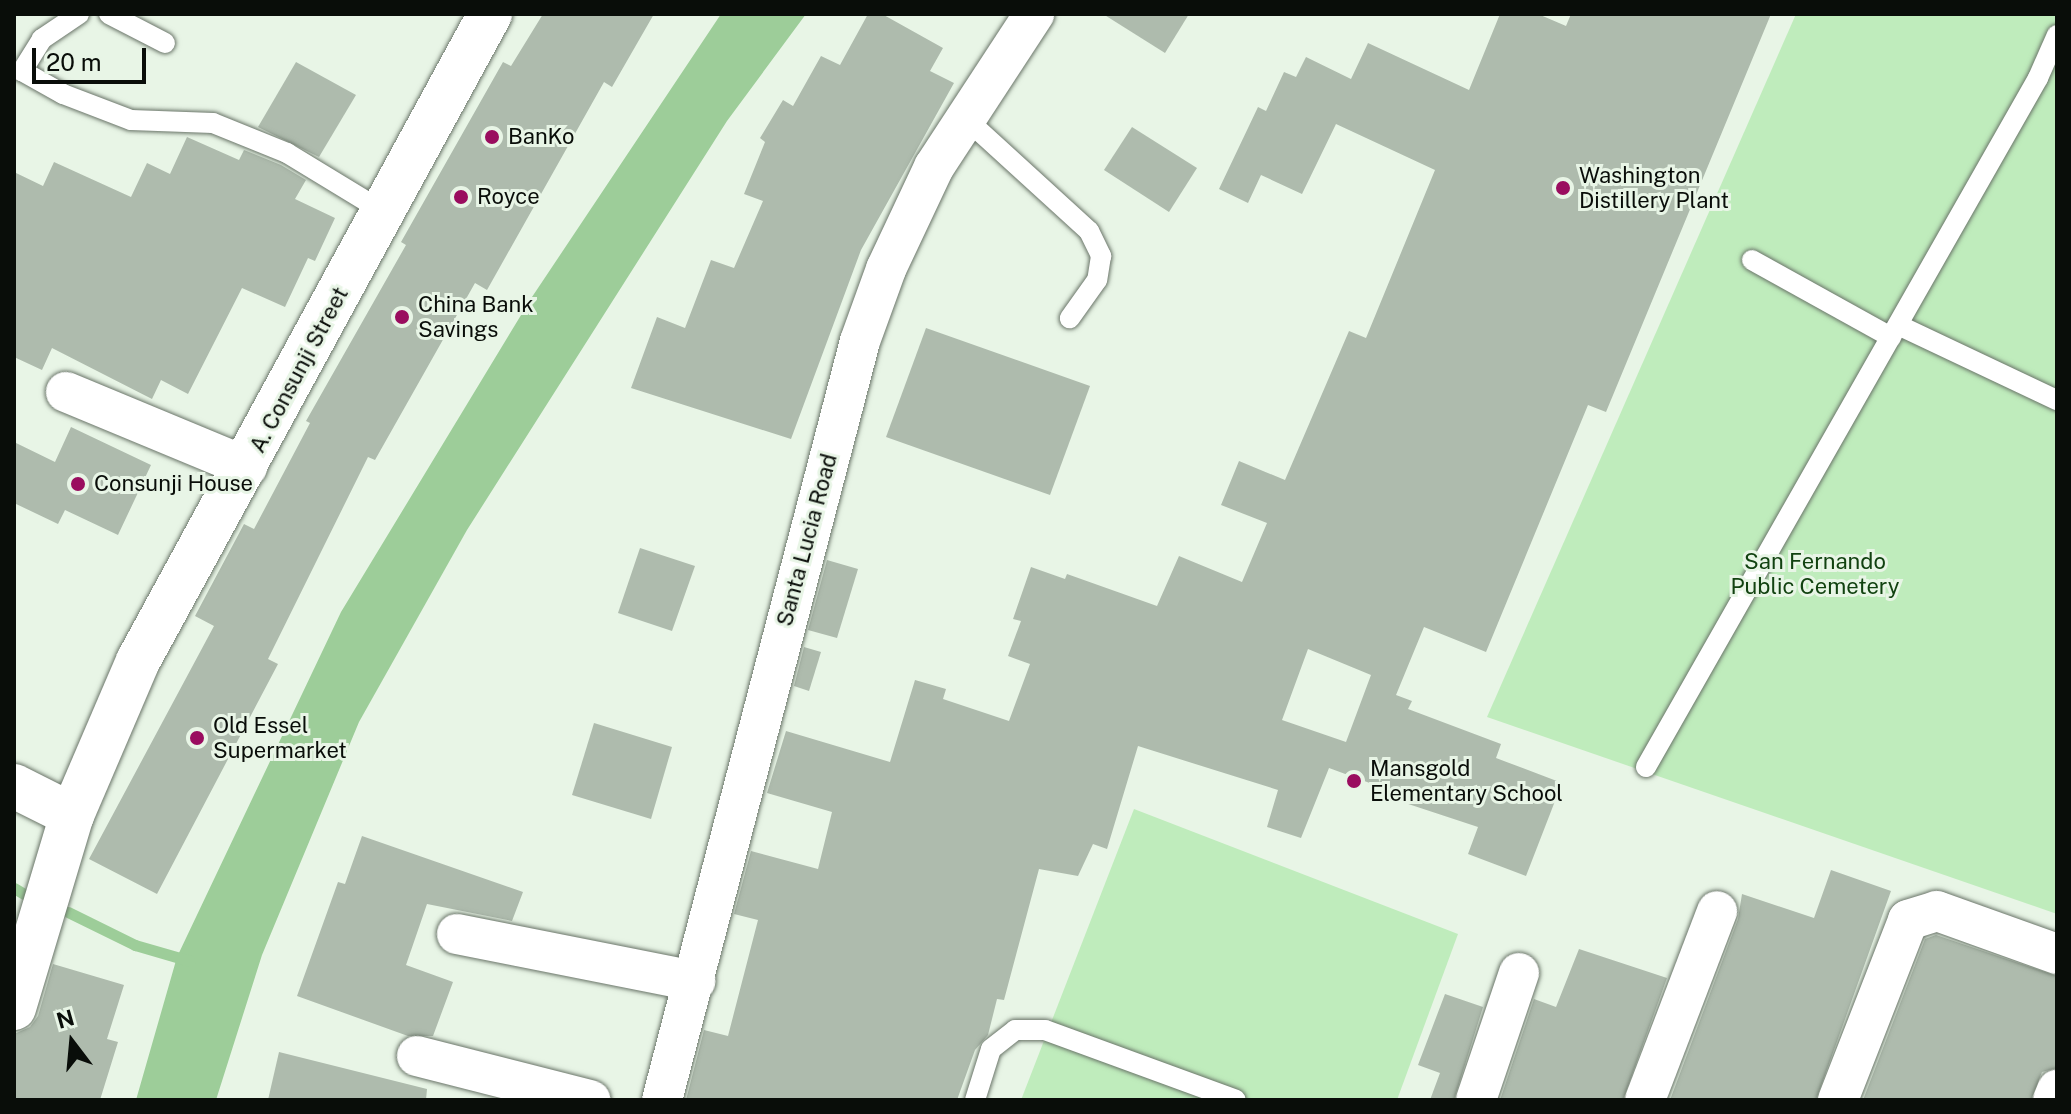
<!DOCTYPE html>
<html>
<head>
<meta charset="utf-8">
<style>
	body { margin:0 }
	#map { position:relative; width:2071px; height:1114px; overflow:hidden; background:#e8f5e6; font-family:"Public Sans",sans-serif }
	div>[style] { position:absolute }
	[style*='--x'] { left:calc(var(--x)*1px); top:calc(var(--y)*1px); width:calc(var(--w)*1px); rotate:calc(var(--a)*1deg) }
	.green>* { inset:0; background:#bfecbc }
	.water>* { inset:0; background:#9dcd99 }
	.stream>* { height:11px; margin:-5.5px; padding:0 5.5px; transform-origin:5.5px; border-radius:5.5px; background:#9dcd99 }
	.building>* { inset:0; background:#aebbad }
	.roads { filter:drop-shadow(0 0 2px #6a7569) drop-shadow(0 0 2px #6a7569) }
	.lane>* { height:20px; margin:-10px; padding:0 10px; transform-origin:10px; border-radius:10px; background:#fff }
	.street>* { height:40px; margin:-20px; padding:0 20px; transform-origin:20px; border-radius:20px; background:#fff }
	.secondary>* { height:44px; margin:-22px; padding:0 22px; transform-origin:22px; border-radius:22px; background:#fff }
	.dots>* { width:22px; height:22px; translate:-50% -50%; box-sizing:border-box; border:4px solid #e8f5e6; border-radius:50% }
	span { translate:-50% -50%; white-space:nowrap; text-align:center; line-height:1.15; -webkit-text-stroke:6px #e8f5e6; paint-order:stroke }
	.poi-label { font-size:22px; color:#090d09 }
	.left { translate:0 -50%; text-align:left }
	.street-label { font-size:22px; color:#090d09 }
	.park-label { font-size:22px; color:#114210 }
	.frame { position:absolute; inset:0; border:16px solid #090d09; pointer-events:none }
	.north { position:absolute; left:32px; top:1002px; width:80px; height:80px; -webkit-text-stroke:6px #e8f5e6; paint-order:stroke; rotate:344deg; font-size:22px; font-weight:700; line-height:32px; text-align:center; color:#090d09 }
	.north::after { content:''; display:block; margin:auto; width:28px; height:36px; background:#090d09; clip-path:polygon(50% 0,100% 100%,50% 72%,0 100%) }
	.scale { position:absolute; left:32px; top:48px; width:114px; height:36px; box-sizing:border-box; border:4px solid #090d09; border-top:0; padding-left:10px; font-size:24px; line-height:28px; white-space:nowrap; color:#090d09; -webkit-text-stroke:6px #e8f5e6; paint-order:stroke }
</style>
</head>
<body>
<div id="map">
	<div class="green">
		<div style="clip-path:polygon(1796px 14px,2057px 14px,2057px 914px,1487px 717px)"></div>
		<div style="clip-path:polygon(1134px 809px,1458px 934px,1397px 1100px,1021px 1100px)"></div>
	</div>
	<div class="water">
		<div style="clip-path:polygon(721px 14px,806px 14px,727px 121px,467px 530px,359px 722px,262px 955px,216px 1100px,136px 1100px,177px 957px,341px 612px,532px 297px)"></div>
	</div>
	<div class="stream">
		<div style="--x:14;--y:888;--w:17;--a:31"></div>
		<div style="--x:68;--y:912;--w:75;--a:26.2"></div>
		<div style="--x:135;--y:945;--w:57;--a:16.2"></div>
	</div>
	<div class="building">
		<div style="clip-path:polygon(543px 14px,654px 14px,612px 87px,604px 82px,487px 290px,475px 283px,375px 460px,368px 457px,268px 659px,278px 664px,157px 894px,89px 859px,214px 626px,195px 616px,244px 524px,254px 529px,310px 423px,306px 421px,406px 245px,401px 242px,503px 62px,511px 66px)"></div>
		<div style="clip-path:polygon(868px 14px,882px 14px,943px 48px,930px 71px,954px 83px,861px 250px,791px 439px,631px 388px,657px 317px,685px 328px,711px 260px,734px 268px,763px 201px,744px 194px,765px 142px,760px 138px,783px 100px,793px 106px,821px 56px,840px 65px)"></div>
		<div style="clip-path:polygon(1103px 14px,1189px 14px,1165px 53px)"></div>
		<div style="clip-path:polygon(evenodd,1500px 14px,1538px 14px,1566px 26px,1571px 14px,1771px 14px,1606px 412px,1588px 405px,1486px 652px,1424px 627px,1396px 695px,1412px 701px,1408px 709px,1501px 744px,1496px 758px,1562px 783px,1526px 876px,1468px 854px,1478px 827px,1384px 796px,1386px 789px,1329px 768px,1301px 838px,1267px 827px,1278px 790px,1138px 746px,1107px 849px,1093px 844px,1078px 876px,1039px 869px,1004px 1000px,997px 999px,988px 1035px,975px 1050px,957px 1100px,686px 1100px,704px 1030px,728px 1036px,758px 920px,734px 914px,751px 851px,818px 869px,832px 812px,767px 793px,786px 731px,890px 762px,915px 680px,946px 689px,943px 699px,1009px 721px,1030px 664px,1008px 656px,1021px 621px,1013px 619px,1031px 567px,1065px 579px,1067px 574px,1157px 606px,1179px 556px,1242px 582px,1267px 523px,1221px 505px,1239px 461px,1285px 480px,1349px 331px,1366px 338px,1435px 170px,1336px 124px,1302px 194px,1261px 175px,1248px 203px,1219px 189px,1258px 107px,1266px 111px,1284px 72px,1296px 77px,1306px 57px,1351px 79px,1368px 43px,1469px 90px,1500px 14px,1308px 649px,1371px 675px,1346px 742px,1282px 720px,1308px 649px)"></div>
		<div style="clip-path:polygon(296px 62px,356px 95px,319px 157px,258px 127px)"></div>
		<div style="clip-path:polygon(1132px 127px,1197px 168px,1169px 212px,1104px 170px)"></div>
		<div style="clip-path:polygon(187px 137px,239px 160px,244px 150px,281px 165px,306px 180px,295px 199px,335px 218px,315px 261px,308px 258px,285px 307px,242px 288px,188px 394px,161px 380px,152px 399px,52px 348px,42px 370px,14px 357px,14px 172px,43px 186px,54px 162px,131px 197px,147px 163px,170px 174px)"></div>
		<div style="clip-path:polygon(926px 328px,1090px 386px,1050px 495px,886px 437px)"></div>
		<div style="clip-path:polygon(71px 427px,151px 465px,118px 535px,65px 510px,58px 524px,14px 503px,14px 442px,55px 462px)"></div>
		<div style="clip-path:polygon(640px 548px,695px 566px,672px 631px,618px 613px)"></div>
		<div style="clip-path:polygon(827px 560px,858px 569px,837px 638px,808px 630px)"></div>
		<div style="clip-path:polygon(804px 647px,821px 652px,809px 691px,794px 686px)"></div>
		<div style="clip-path:polygon(594px 723px,672px 747px,651px 819px,572px 795px)"></div>
		<div style="clip-path:polygon(362px 836px,523px 892px,512px 921px,427px 904px,406px 965px,453px 982px,433px 1036px,408px 1036px,297px 996px,338px 882px,345px 884px)"></div>
		<div style="clip-path:polygon(1831px 870px,1891px 891px,1816px 1100px,1670px 1100px,1738px 919px,1742px 894px,1814px 918px)"></div>
		<div style="clip-path:polygon(1936px 935px,2057px 976px,2057px 1068px,2042px 1072px,2031px 1100px,1863px 1100px,1925px 939px)"></div>
		<div style="clip-path:polygon(1579px 949px,1667px 978px,1623px 1100px,1500px 1100px,1534px 999px,1556px 1007px)"></div>
		<div style="clip-path:polygon(53px 964px,124px 985px,107px 1039px,118px 1042px,100px 1100px,14px 1100px,14px 1034px,30px 1027px,38px 1016px)"></div>
		<div style="clip-path:polygon(1445px 994px,1483px 1007px,1454px 1100px,1430px 1100px,1440px 1073px,1418px 1065px)"></div>
		<div style="clip-path:polygon(279px 1052px,427px 1089px,426px 1100px,268px 1100px)"></div>
	</div>
	<div class="roads">
		<div class="lane">
			<div style="--x:79;--y:14;--w:45;--a:146"></div>
			<div style="--x:42;--y:39;--w:38;--a:122"></div>
			<div style="--x:22;--y:71;--w:47;--a:29.3"></div>
			<div style="--x:63;--y:94;--w:73;--a:20.9"></div>
			<div style="--x:131;--y:120;--w:82;--a:2.1"></div>
			<div style="--x:213;--y:123;--w:80;--a:22.1"></div>
			<div style="--x:287;--y:153;--w:114;--a:31.3"></div>
			<div style="--x:109;--y:14;--w:63;--a:27.4"></div>
			<div style="--x:964;--y:117;--w:169;--a:42.4"></div>
			<div style="--x:1089;--y:231;--w:28;--a:64"></div>
			<div style="--x:1101;--y:256;--w:24;--a:99"></div>
			<div style="--x:1097;--y:280;--w:47;--a:125.4"></div>
			<div style="--x:1752;--y:260;--w:159;--a:29"></div>
			<div style="--x:1898;--y:325;--w:176;--a:25.3"></div>
			<div style="--x:1646;--y:767;--w:793;--a:-60.36"></div>
			<div style="--x:2038;--y:78;--w:47;--a:-66.2"></div>
			<div style="--x:975;--y:1100;--w:53;--a:-72.6"></div>
			<div style="--x:991;--y:1049;--w:31;--a:-38"></div>
			<div style="--x:1015;--y:1030;--w:30;--a:0"></div>
			<div style="--x:1045;--y:1030;--w:203;--a:20.1"></div>
		</div>
		<div class="street">
			<div style="--x:66;--y:392;--w:196;--a:22.5"></div>
			<div style="--x:457;--y:934;--w:243;--a:11.2"></div>
			<div style="--x:417;--y:1056;--w:179;--a:14.3"></div>
			<div style="--x:662;--y:1100;--w:784;--a:-75.38"></div>
			<div style="--x:860;--y:341;--w:77;--a:-70.1"></div>
			<div style="--x:886;--y:269;--w:113;--a:-64.8"></div>
			<div style="--x:934;--y:167;--w:183;--a:-56.8"></div>
			<div style="--x:1476;--y:1100;--w:134;--a:-71.3"></div>
			<div style="--x:1645;--y:1100;--w:202;--a:-69.1"></div>
			<div style="--x:1838;--y:1100;--w:193;--a:-68.7"></div>
			<div style="--x:1908;--y:920;--w:30;--a:-17"></div>
			<div style="--x:1937;--y:911;--w:127;--a:19.7"></div>
			<div style="--x:2053;--y:1100;--w:11;--a:-68"></div>
		</div>
		<div class="secondary">
			<div style="--x:14;--y:786;--w:65;--a:26.6"></div>
			<div style="--x:14;--y:1008;--w:202;--a:-73.3"></div>
			<div style="--x:72;--y:815;--w:168;--a:-66.8"></div>
			<div style="--x:138;--y:661;--w:737;--a:-61.45"></div>
		</div>
	</div>
	<div class="dots">
		<div style="left:492px;top:137px;background:#9a0d5f"></div>
		<div style="left:1563px;top:188px;background:#9a0d5f"></div>
		<div style="left:461px;top:197px;background:#9a0d5f"></div>
		<div style="left:402px;top:317px;background:#9a0d5f"></div>
		<div style="left:78px;top:484px;background:#9a0d5f"></div>
		<div style="left:197px;top:738px;background:#9a0d5f"></div>
		<div style="left:1354px;top:781px;background:#9a0d5f"></div>
	</div>
	<div class="poi-label">
		<span class="left" style="left:508px;top:137px">BanKo</span>
		<span class="left" style="left:1579px;top:188px">Washington<br>Distillery Plant</span>
		<span class="left" style="left:477px;top:197px">Royce</span>
		<span class="left" style="left:418px;top:317px">China Bank<br>Savings</span>
		<span class="left" style="left:94px;top:484px">Consunji House</span>
		<span class="left" style="left:213px;top:738px">Old Essel<br>Supermarket</span>
		<span class="left" style="left:1370px;top:781px">Mansgold<br>Elementary School</span>
	</div>
	<div class="street-label">
		<span style="left:299px;top:370px;rotate:-62deg">A. Consunji Street</span>
		<span style="left:807px;top:540px;rotate:-75deg">Santa Lucia Road</span>
	</div>
	<div class="park-label">
		<span style="left:1815px;top:574px">San Fernando<br>Public Cemetery</span>
	</div>
	<div class="frame"></div>
	<div class="north">N</div>
	<div class="scale">20 m</div>
</div>
</body>
</html>
